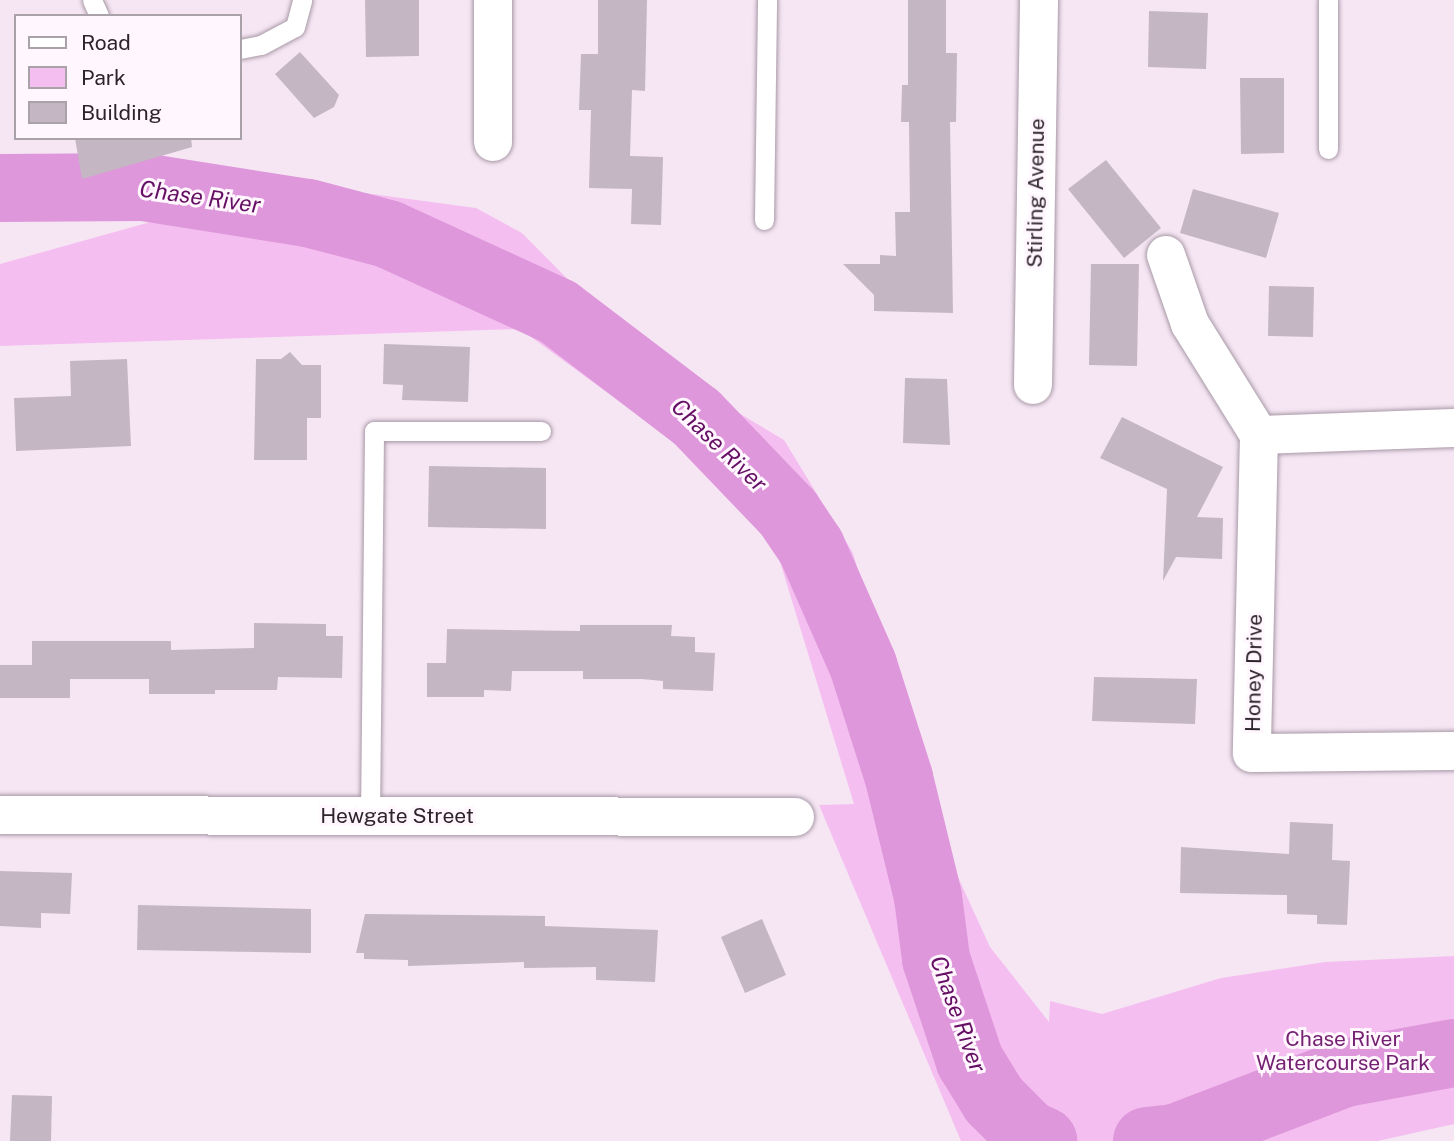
<!DOCTYPE html>
<html>
<head>
<meta charset="utf-8">
<style>
	body { margin:0 }
	#map { position:relative; width:1454px; height:1141px; overflow:hidden; background:#f6e6f4; font-family:"Public Sans",sans-serif }
	div>[style] { position:absolute }
	[style*='--x'] { left:calc(var(--x)*1px); top:calc(var(--y)*1px); width:calc(var(--w)*1px); rotate:calc(var(--a)*1deg) }
	.green>* { inset:0; background:#f4bff0 }
	.river>* { height:68px; margin:-34px; padding:0 34px; transform-origin:34px; border-radius:34px; background:#de97da }
	.building>* { inset:0; background:#c5b6c3 }
	.roads { filter:drop-shadow(0 0 2px #a899a6) drop-shadow(0 0 2px #a899a6) }
	.lane>* { height:19px; margin:-9.5px; padding:0 9.5px; transform-origin:9.5px; border-radius:9.5px; background:#fff }
	.street>* { height:38px; margin:-19px; padding:0 19px; transform-origin:19px; border-radius:19px; background:#fff }
	span { translate:-50% -50%; white-space:nowrap; text-align:center; line-height:1.15; -webkit-text-stroke:6px #fff6fe; paint-order:stroke }
	.street-label { font-size:21px; color:#2b252a }
	.park-label { font-size:21px; color:#742172 }
	.water-label { font-size:23px; color:#650f64; font-style:italic }
	.legend { position:absolute; left:14px; top:14px; width:228px; height:126px; box-sizing:border-box; background:#fff6fe; border:2px solid #aaa2a9; margin:0; padding:9px 12px; list-style:none; font-size:21px; color:#2b252a }
	.legend li { display:flex; align-items:center; gap:14px; height:35px }
	.legend b { width:35px; border:2px solid #aaa2a9 }
</style>
</head>
<body>
<div id="map">
	<div class="green">
		<div style="clip-path:polygon(290px 183px,476px 208px,522px 233px,646px 358px,784px 440px,853px 553px,925px 805px,990px 947px,1049px 1022px,1050px 1001px,1102px 1014px,1221px 978px,1325px 962px,1454px 956px,1454px 1124px,1378px 1141px,961px 1141px,819px 805px,854px 804px,763px 506px,520px 329px,0 346px,0 264px)"></div>
	</div>
	<div class="river">
		<div style="--x:0;--y:188;--w:143;--a:-0.4"></div>
		<div style="--x:143;--y:187;--w:167;--a:9"></div>
		<div style="--x:308;--y:213;--w:83;--a:14.7"></div>
		<div style="--x:388;--y:234;--w:187;--a:24.6"></div>
		<div style="--x:558;--y:312;--w:173;--a:37.3"></div>
		<div style="--x:696;--y:417;--w:133;--a:46.2"></div>
		<div style="--x:788;--y:513;--w:41;--a:55.9"></div>
		<div style="--x:811;--y:547;--w:129;--a:66.2"></div>
		<div style="--x:863;--y:665;--w:119;--a:72.3"></div>
		<div style="--x:899;--y:778;--w:122;--a:76.3"></div>
		<div style="--x:928;--y:897;--w:63;--a:82.6"></div>
		<div style="--x:936;--y:959;--w:108;--a:71.6"></div>
		<div style="--x:970;--y:1061;--w:46;--a:58.4"></div>
		<div style="--x:994;--y:1100;--w:48;--a:45"></div>
		<div style="--x:1028;--y:1134;--w:17;--a:25"></div>
		<div style="--x:1147;--y:1141;--w:28;--a:-6"></div>
		<div style="--x:1175;--y:1138;--w:182;--a:-20.9"></div>
		<div style="--x:1345;--y:1073;--w:111;--a:-10.4"></div>
	</div>
	<div class="building">
		<div style="clip-path:polygon(365px 0,419px 0,419px 56px,366px 57px)"></div>
		<div style="clip-path:polygon(598px 0,647px 0,645px 91px,632px 90px,630px 156px,663px 157px,661px 225px,631px 224px,632px 189px,589px 188px,591px 110px,579px 110px,581px 54px,598px 54px)"></div>
		<div style="clip-path:polygon(908px 0,946px 0,946px 53px,957px 53px,956px 122px,950px 122px,953px 313px,874px 311px,874px 295px,843px 264px,880px 264px,880px 255px,896px 256px,895px 212px,910px 212px,909px 122px,901px 122px,902px 85px,908px 85px)"></div>
		<div style="clip-path:polygon(1149px 11px,1208px 13px,1206px 69px,1148px 67px)"></div>
		<div style="clip-path:polygon(300px 52px,339px 95px,334px 107px,314px 118px,275px 74px)"></div>
		<div style="clip-path:polygon(1240px 78px,1284px 78px,1284px 153px,1241px 154px)"></div>
		<div style="clip-path:polygon(75px 138px,191px 138px,192px 147px,82px 179px)"></div>
		<div style="clip-path:polygon(1106px 160px,1161px 228px,1124px 258px,1068px 189px)"></div>
		<div style="clip-path:polygon(1193px 189px,1279px 213px,1266px 258px,1180px 233px)"></div>
		<div style="clip-path:polygon(1091px 264px,1139px 264px,1137px 366px,1089px 365px)"></div>
		<div style="clip-path:polygon(1269px 286px,1314px 287px,1313px 337px,1268px 336px)"></div>
		<div style="clip-path:polygon(384px 344px,470px 347px,468px 402px,402px 400px,403px 385px,383px 384px)"></div>
		<div style="clip-path:polygon(290px 352px,302px 365px,321px 365px,321px 418px,307px 418px,307px 460px,254px 460px,256px 359px,281px 359px)"></div>
		<div style="clip-path:polygon(127px 359px,131px 446px,16px 451px,14px 398px,71px 396px,70px 361px)"></div>
		<div style="clip-path:polygon(905px 378px,947px 379px,950px 445px,903px 443px)"></div>
		<div style="clip-path:polygon(1122px 417px,1223px 467px,1197px 517px,1223px 518px,1222px 559px,1176px 557px,1163px 581px,1167px 489px,1100px 458px)"></div>
		<div style="clip-path:polygon(429px 466px,546px 468px,546px 529px,428px 527px)"></div>
		<div style="clip-path:polygon(254px 623px,326px 624px,326px 636px,343px 636px,342px 678px,278px 677px,277px 690px,215px 690px,215px 694px,149px 694px,149px 679px,70px 679px,70px 698px,0 698px,0 665px,32px 665px,32px 641px,171px 641px,171px 650px,254px 648px)"></div>
		<div style="clip-path:polygon(580px 625px,672px 625px,671px 636px,695px 637px,695px 652px,715px 653px,713px 691px,663px 689px,663px 681px,642px 679px,583px 679px,583px 671px,512px 671px,511px 691px,484px 690px,484px 697px,427px 697px,427px 663px,446px 663px,447px 629px,580px 631px)"></div>
		<div style="clip-path:polygon(1094px 677px,1197px 679px,1195px 724px,1092px 721px)"></div>
		<div style="clip-path:polygon(1290px 822px,1333px 824px,1332px 860px,1350px 861px,1347px 925px,1317px 924px,1317px 915px,1287px 914px,1287px 895px,1180px 893px,1181px 847px,1289px 854px)"></div>
		<div style="clip-path:polygon(0 871px,72px 873px,70px 914px,41px 913px,41px 928px,0 926px)"></div>
		<div style="clip-path:polygon(138px 905px,311px 909px,311px 953px,137px 950px)"></div>
		<div style="clip-path:polygon(365px 914px,545px 916px,545px 926px,658px 930px,655px 982px,596px 980px,596px 967px,524px 968px,524px 962px,408px 966px,408px 960px,364px 959px,364px 953px,356px 953px)"></div>
		<div style="clip-path:polygon(762px 919px,786px 975px,745px 993px,721px 937px)"></div>
		<div style="clip-path:polygon(12px 1095px,52px 1096px,51px 1141px,10px 1141px)"></div>
	</div>
	<div class="roads">
		<div class="lane">
			<div style="--x:92;--y:0;--w:17;--a:66"></div>
			<div style="--x:1328;--y:0;--w:149;--a:90"></div>
			<div style="--x:240;--y:49;--w:21;--a:-11"></div>
			<div style="--x:261;--y:45;--w:38;--a:-28"></div>
			<div style="--x:295;--y:27;--w:28;--a:-75"></div>
			<div style="--x:764;--y:220;--w:220;--a:-89.2"></div>
			<div style="--x:370;--y:816;--w:385;--a:-89.4"></div>
			<div style="--x:374;--y:431;--w:167;--a:0"></div>
		</div>
		<div class="street">
			<div style="--x:493;--y:0;--w:142;--a:90"></div>
			<div style="--x:1166;--y:255;--w:73;--a:70.8"></div>
			<div style="--x:1190;--y:324;--w:131;--a:58.1"></div>
			<div style="--x:1259;--y:435;--w:318;--a:91.3"></div>
			<div style="--x:1252;--y:753;--w:202;--a:-0.6"></div>
			<div style="--x:1033;--y:385;--w:385;--a:-89.1"></div>
			<div style="--x:1259;--y:435;--w:195;--a:-2.1"></div>
			<div style="--x:0;--y:815;--w:795;--a:0.14"></div>
		</div>
	</div>
	<div class="street-label">
		<span style="left:1036px;top:193px;rotate:-89deg">Stirling Avenue</span>
		<span style="left:1254px;top:673px;rotate:-89deg">Honey Drive</span>
		<span style="left:397px;top:816px">Hewgate Street</span>
	</div>
	<div class="park-label">
		<span style="left:1343px;top:1051px">Chase River<br>Watercourse Park</span>
	</div>
	<div class="water-label">
		<span style="left:200px;top:197px;rotate:8deg">Chase River</span>
		<span style="left:719px;top:445px;rotate:44deg">Chase River</span>
		<span style="left:958px;top:1014px;rotate:70deg">Chase River</span>
	</div>
	<ul class="legend">
	<li><b style="height:9px;background:#fff"></b>Road</li>
	<li><b style="height:19px;background:#f4bff0"></b>Park</li>
	<li><b style="height:19px;background:#c5b6c3"></b>Building</li>
	</ul>
</div>
</body>
</html>
